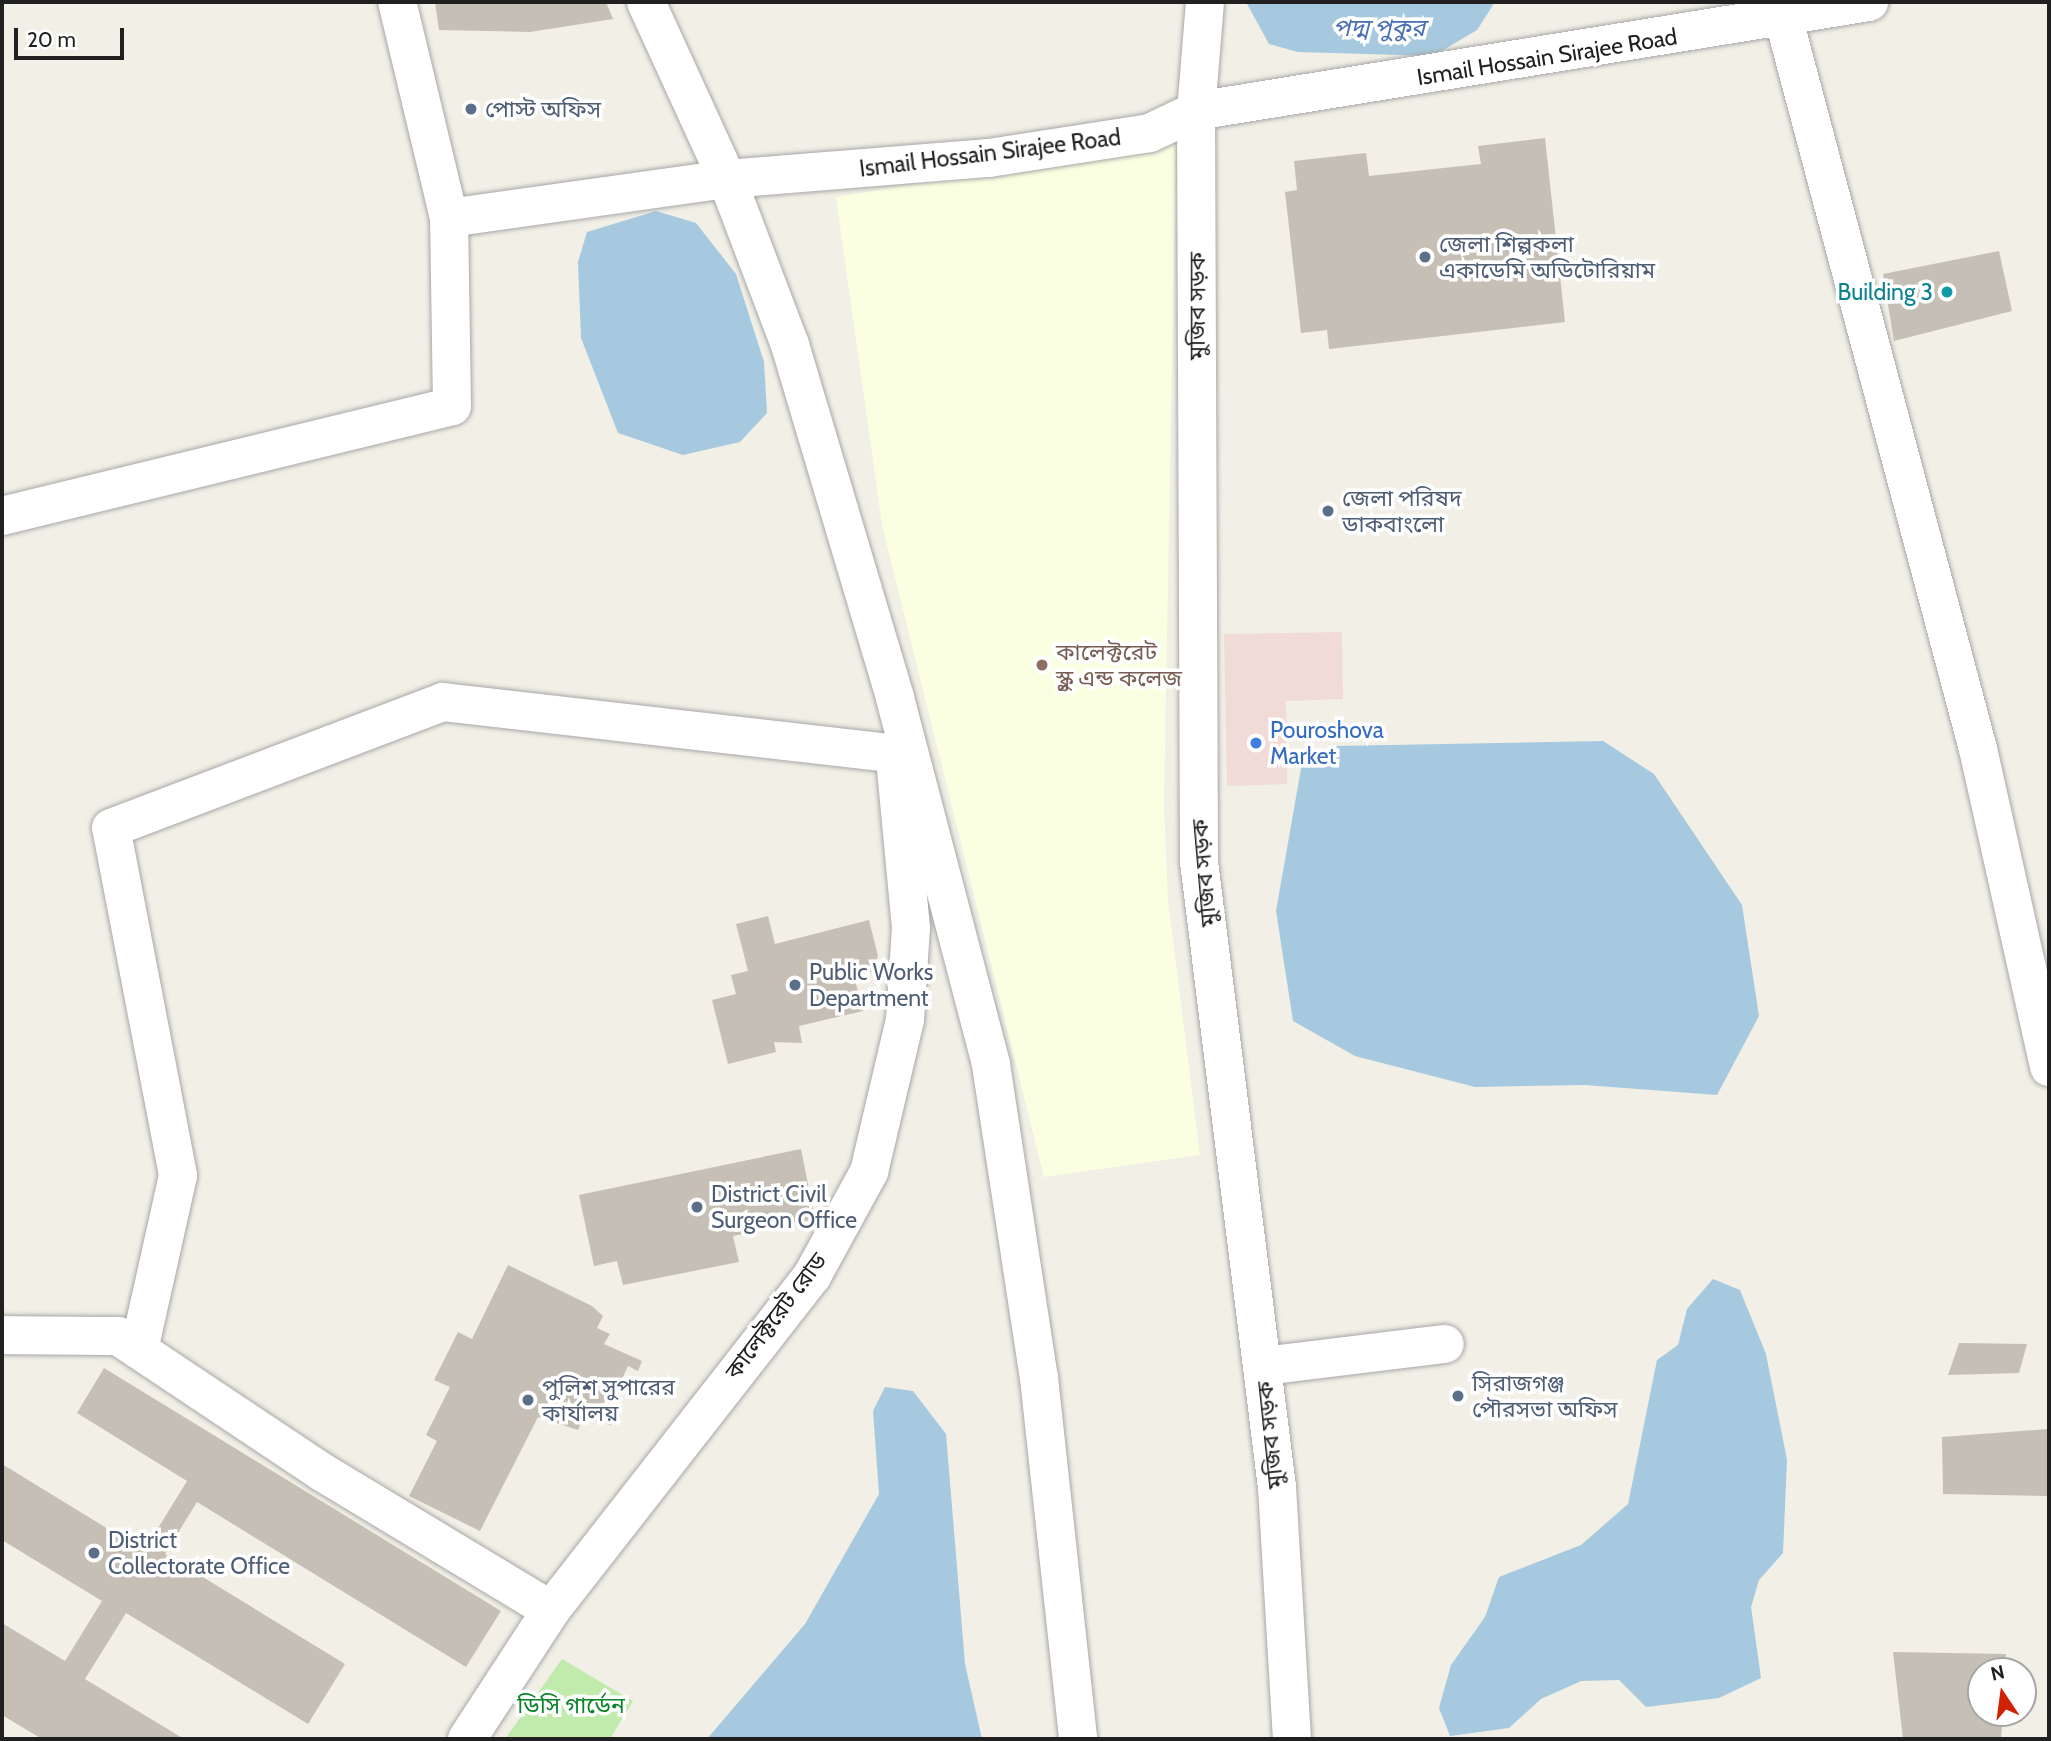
<!DOCTYPE html>
<html>
<head>
<meta charset="utf-8">
<style>
	body { margin:0 }
	#map { position:relative; width:2051px; height:1741px; overflow:hidden; background:#f1efe6; font-family:Cabin,"Noto Sans Bengali",sans-serif }
	div>[style] { position:absolute }
	[style*='--x'] { left:calc(var(--x)*1px); top:calc(var(--y)*1px); width:calc(var(--w)*1px); rotate:calc(var(--a)*1deg) }
	.commercial>* { inset:0; background:#f1dbd6 }
	.education>* { inset:0; background:#faffe1 }
	.grass>* { inset:0; background:#c1ebac }
	.water>* { inset:0; background:#a6c9df }
	.building>* { inset:0; background:#c6bfb5 }
	.roads { filter:drop-shadow(0 0 2px #a7a7a7) drop-shadow(0 0 2px #a7a7a7) }
	.minor>* { height:38px; margin:-19px; padding:0 19px; transform-origin:19px; border-radius:19px; background:#fff }
	.dots>* { width:19px; height:19px; translate:-50% -50%; box-sizing:border-box; border:4px solid #fff; border-radius:50% }
	span { translate:-50% -50%; white-space:nowrap; text-align:center; line-height:1.15; -webkit-text-stroke:7px #fff; paint-order:stroke }
	.street-label { font-size:23px; color:#202020 }
	.service-label { font-size:23px; color:#4e5e75 }
	.left { translate:0 -50%; text-align:left }
	.culture-label { font-size:23px; color:#0d838f }
	.right { translate:-100% -50%; text-align:right }
	.education-label { font-size:23px; color:#785e54 }
	.shop-label { font-size:23px; color:#366cbe }
	.park-label { font-size:23px; color:#0a8227 }
	.water-label { font-size:24px; color:#4a6eb2; font-style:italic }
	.frame { position:absolute; inset:0; border:4px solid #202020; pointer-events:none }
	.north { position:absolute; left:1967px; top:1657px; width:70px; height:70px; box-sizing:border-box; background:#fff; border:2px solid #a6a6a6; border-radius:50%; rotate:347deg; font-size:19px; font-weight:700; line-height:28px; text-align:center; color:#202020 }
	.north::after { content:''; display:block; margin:auto; width:24px; height:32px; background:#d02100; clip-path:polygon(50% 0,100% 100%,50% 72%,0 100%) }
	.scale { position:absolute; left:14px; top:28px; width:110px; height:32px; box-sizing:border-box; border:4px solid #202020; border-top:0; padding-left:9px; font-size:21px; line-height:24px; white-space:nowrap; color:#202020; -webkit-text-stroke:5px #fff; paint-order:stroke }
</style>
</head>
<body>
<div id="map">
	<div class="commercial">
		<div style="clip-path:polygon(1342px 632px,1343px 699px,1286px 701px,1287px 784px,1227px 786px,1224px 634px)"></div>
	</div>
	<div class="education">
		<div style="clip-path:polygon(1176px 143px,1164px 805px,1168px 901px,1200px 1155px,1044px 1177px,882px 525px,836px 197px)"></div>
	</div>
	<div class="grass">
		<div style="clip-path:polygon(562px 1659px,633px 1701px,610px 1739px,505px 1739px)"></div>
	</div>
	<div class="water">
		<div style="clip-path:polygon(1246px 2px,1495px 2px,1477px 30px,1433px 56px,1298px 52px,1269px 44px)"></div>
		<div style="clip-path:polygon(656px 211px,696px 223px,736px 274px,764px 362px,767px 413px,740px 442px,683px 455px,618px 433px,581px 338px,578px 262px,587px 232px)"></div>
		<div style="clip-path:polygon(1603px 741px,1654px 774px,1742px 905px,1759px 1016px,1717px 1095px,1585px 1085px,1475px 1087px,1355px 1056px,1293px 1021px,1276px 911px,1302px 763px,1335px 746px)"></div>
		<div style="clip-path:polygon(1713px 1279px,1740px 1290px,1766px 1354px,1787px 1460px,1783px 1553px,1759px 1580px,1751px 1607px,1761px 1678px,1719px 1698px,1646px 1707px,1619px 1680px,1581px 1681px,1541px 1699px,1509px 1728px,1450px 1736px,1439px 1708px,1451px 1665px,1485px 1617px,1499px 1577px,1581px 1545px,1628px 1504px,1657px 1360px,1678px 1345px,1687px 1309px)"></div>
		<div style="clip-path:polygon(885px 1387px,913px 1391px,946px 1434px,965px 1664px,982px 1739px,707px 1739px,805px 1624px,879px 1494px,873px 1411px)"></div>
	</div>
	<div class="building">
		<div style="clip-path:polygon(435px 2px,606px 2px,613px 19px,530px 32px,439px 30px)"></div>
		<div style="clip-path:polygon(1545px 138px,1565px 322px,1329px 349px,1327px 330px,1301px 333px,1285px 192px,1297px 190px,1294px 161px,1366px 153px,1369px 176px,1481px 164px,1478px 146px)"></div>
		<div style="clip-path:polygon(1999px 251px,2012px 311px,1894px 341px,1883px 274px)"></div>
		<div style="clip-path:polygon(768px 916px,775px 944px,869px 920px,878px 956px,872px 972px,854px 976px,863px 1011px,799px 1026px,802px 1043px,774px 1042px,776px 1052px,728px 1064px,712px 1000px,736px 994px,731px 975px,748px 971px,736px 924px)"></div>
		<div style="clip-path:polygon(801px 1149px,815px 1219px,733px 1236px,739px 1262px,623px 1285px,617px 1261px,594px 1266px,579px 1195px)"></div>
		<div style="clip-path:polygon(508px 1265px,592px 1306px,603px 1316px,597px 1328px,610px 1334px,604px 1344px,642px 1361px,638px 1371px,628px 1366px,607px 1412px,615px 1416px,611px 1425px,583px 1419px,578px 1430px,538px 1417px,480px 1531px,409px 1496px,437px 1441px,426px 1435px,450px 1387px,434px 1380px,458px 1332px,472px 1339px)"></div>
		<div style="clip-path:polygon(1959px 1343px,2027px 1344px,2019px 1373px,1948px 1375px)"></div>
		<div style="clip-path:polygon(104px 1368px,501px 1611px,466px 1667px,197px 1502px,165px 1554px,345px 1664px,308px 1724px,126px 1613px,85px 1679px,184px 1739px,42px 1739px,2px 1715px,2px 1623px,65px 1661px,102px 1601px,2px 1540px,2px 1464px,144px 1551px,187px 1481px,77px 1413px)"></div>
		<div style="clip-path:polygon(2049px 1429px,2049px 1496px,1943px 1494px,1942px 1437px)"></div>
		<div style="clip-path:polygon(1893px 1652px,2006px 1654px,2005px 1671px,1981px 1671px,1981px 1713px,2003px 1713px,2001px 1739px,1903px 1739px)"></div>
	</div>
	<div class="roads">
		<div class="minor">
			<div style="--x:646;--y:2;--w:195;--a:65.4"></div>
			<div style="--x:727;--y:179;--w:178;--a:69.2"></div>
			<div style="--x:790;--y:345;--w:368;--a:73.4"></div>
			<div style="--x:895;--y:698;--w:379;--a:75.3"></div>
			<div style="--x:991;--y:1065;--w:317;--a:81.3"></div>
			<div style="--x:1039;--y:1378;--w:363;--a:83.8"></div>
			<div style="--x:1205;--y:2;--w:109;--a:94.7"></div>
			<div style="--x:1196;--y:111;--w:751;--a:89.77"></div>
			<div style="--x:1199;--y:862;--w:630;--a:82.89"></div>
			<div style="--x:1277;--y:1487;--w:252;--a:86.6"></div>
			<div style="--x:1784;--y:20;--w:754;--a:75.1"></div>
			<div style="--x:1978;--y:749;--w:326;--a:77.4"></div>
			<div style="--x:449;--y:218;--w:281;--a:-8"></div>
			<div style="--x:727;--y:179;--w:263;--a:-4.6"></div>
			<div style="--x:989;--y:158;--w:163;--a:-8.8"></div>
			<div style="--x:1150;--y:133;--w:51;--a:-25.6"></div>
			<div style="--x:1196;--y:111;--w:682;--a:-9.2"></div>
			<div style="--x:2;--y:516;--w:463;--a:-13.7"></div>
			<div style="--x:452;--y:406;--w:188;--a:-90.9"></div>
			<div style="--x:449;--y:218;--w:222;--a:-103.5"></div>
			<div style="--x:2;--y:1335;--w:116;--a:0.5"></div>
			<div style="--x:118;--y:1336;--w:245;--a:33.7"></div>
			<div style="--x:322;--y:1472;--w:267;--a:31.1"></div>
			<div style="--x:139;--y:1350;--w:179;--a:-77.4"></div>
			<div style="--x:178;--y:1175;--w:353;--a:-100.9"></div>
			<div style="--x:111;--y:828;--w:355;--a:-20.8"></div>
			<div style="--x:443;--y:702;--w:456;--a:6.5"></div>
			<div style="--x:1263;--y:1366;--w:183;--a:-6.9"></div>
			<div style="--x:467;--y:1739;--w:154;--a:-56.9"></div>
			<div style="--x:551;--y:1610;--w:424;--a:-52"></div>
			<div style="--x:812;--y:1276;--w:119;--a:-61.3"></div>
			<div style="--x:869;--y:1172;--w:156;--a:-76.7"></div>
			<div style="--x:905;--y:1020;--w:92;--a:-86.3"></div>
			<div style="--x:911;--y:928;--w:159;--a:-95.4"></div>
		</div>
	</div>
	<div class="dots">
		<div style="left:471px;top:109px;background:#5c6f8a"></div>
		<div style="left:1425px;top:257px;background:#5c6f8a"></div>
		<div style="left:1947px;top:292px;background:#0f9aa8"></div>
		<div style="left:1328px;top:511px;background:#5c6f8a"></div>
		<div style="left:1042px;top:665px;background:#8d6e63"></div>
		<div style="left:1256px;top:743px;background:#3f7fe0"></div>
		<div style="left:795px;top:985px;background:#5c6f8a"></div>
		<div style="left:697px;top:1207px;background:#5c6f8a"></div>
		<div style="left:1458px;top:1396px;background:#5c6f8a"></div>
		<div style="left:528px;top:1400px;background:#5c6f8a"></div>
		<div style="left:94px;top:1553px;background:#5c6f8a"></div>
	</div>
	<div class="street-label">
		<span style="left:1547px;top:57px;rotate:-9deg">Ismail Hossain Sirajee Road</span>
		<span style="left:990px;top:153px;rotate:-7deg">Ismail Hossain Sirajee Road</span>
		<span style="left:1197px;top:306px;rotate:-90deg">মুজিব সড়ক</span>
		<span style="left:1204px;top:873px;rotate:-95deg">মুজিব সড়ক</span>
		<span style="left:776px;top:1316px;rotate:-53deg">কালেক্টরেট রোড</span>
		<span style="left:1270px;top:1435px;rotate:-96deg">মুজিব সড়ক</span>
	</div>
	<div class="service-label">
		<span class="left" style="left:485px;top:109px">পোস্ট অফিস</span>
		<span class="left" style="left:1439px;top:257px">জেলা শিল্পকলা<br>একাডেমি অডিটোরিয়াম</span>
		<span class="left" style="left:1342px;top:511px">জেলা পরিষদ<br>ডাকবাংলো</span>
		<span class="left" style="left:809px;top:985px">Public Works<br>Department</span>
		<span class="left" style="left:711px;top:1207px">District Civil<br>Surgeon Office</span>
		<span class="left" style="left:1472px;top:1396px">সিরাজগঞ্জ<br>পৌরসভা অফিস</span>
		<span class="left" style="left:542px;top:1400px">পুলিশ সুপারের<br>কার্যালয়</span>
		<span class="left" style="left:108px;top:1553px">District<br>Collectorate Office</span>
	</div>
	<div class="culture-label">
		<span class="right" style="left:1933px;top:292px">Building 3</span>
	</div>
	<div class="education-label">
		<span class="left" style="left:1056px;top:665px">কালেক্টরেট<br>স্কুল এন্ড কলেজ</span>
	</div>
	<div class="shop-label">
		<span class="left" style="left:1270px;top:743px">Pouroshova<br>Market</span>
	</div>
	<div class="park-label">
		<span style="left:571px;top:1705px">ডিসি গার্ডেন</span>
	</div>
	<div class="water-label">
		<span style="left:1379px;top:28px">পদ্ম পুকুর</span>
	</div>
	<div class="frame"></div>
	<div class="north">N</div>
	<div class="scale">20 m</div>
</div>
</body>
</html>
